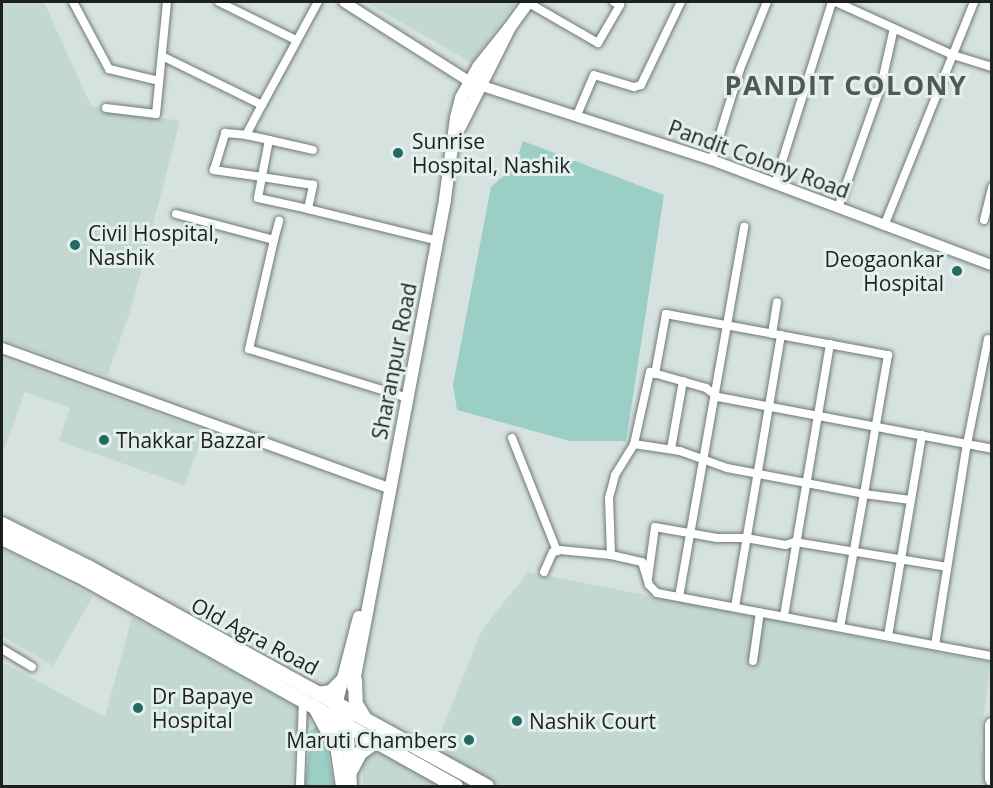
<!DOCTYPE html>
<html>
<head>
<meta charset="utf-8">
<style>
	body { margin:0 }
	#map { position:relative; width:993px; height:788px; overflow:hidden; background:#d6e2e0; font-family:"Open Sans",sans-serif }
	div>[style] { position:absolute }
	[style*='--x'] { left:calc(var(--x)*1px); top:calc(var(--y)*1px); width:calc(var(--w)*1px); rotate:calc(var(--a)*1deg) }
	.built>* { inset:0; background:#c3d7d3 }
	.green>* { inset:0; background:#9bcec5 }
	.roads { filter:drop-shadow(0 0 2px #6f7977) drop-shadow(0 0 2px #6f7977) }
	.minor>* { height:8px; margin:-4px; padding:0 4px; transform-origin:4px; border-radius:4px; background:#fff }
	.tertiary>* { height:10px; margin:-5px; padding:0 5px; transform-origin:5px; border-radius:5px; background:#fff }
	.secondary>* { height:12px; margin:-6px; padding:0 6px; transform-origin:6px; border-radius:6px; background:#fff }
	.primary>* { height:14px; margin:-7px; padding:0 7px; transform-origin:7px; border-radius:7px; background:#fff }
	.trunk>* { height:14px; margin:-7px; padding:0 7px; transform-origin:7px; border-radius:7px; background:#fff }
	.dots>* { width:16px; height:16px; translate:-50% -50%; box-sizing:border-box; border:3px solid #e3efed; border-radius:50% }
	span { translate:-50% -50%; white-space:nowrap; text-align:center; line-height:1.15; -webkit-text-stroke:6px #e3efed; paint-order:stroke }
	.poi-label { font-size:21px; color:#1c201f }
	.left { translate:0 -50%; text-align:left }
	.right { translate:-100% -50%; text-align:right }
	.street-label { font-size:21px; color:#1c201f }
	.district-label { font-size:27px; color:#4f5957; font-weight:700; letter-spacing:1.5px }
	.frame { position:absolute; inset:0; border:3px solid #1c201f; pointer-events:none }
</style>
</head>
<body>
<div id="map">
	<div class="built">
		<div style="clip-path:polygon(2px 2px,44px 2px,91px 106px,180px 121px,131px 309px,107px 376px,2px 339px)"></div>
		<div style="clip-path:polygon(366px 2px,516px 2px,472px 63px)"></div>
		<div style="clip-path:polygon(2px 358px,205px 431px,184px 485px,59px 441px,70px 408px,25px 392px,2px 455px)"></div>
		<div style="clip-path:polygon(2px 549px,93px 596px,53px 666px,2px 636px)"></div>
		<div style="clip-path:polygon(528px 572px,991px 663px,980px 740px,987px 786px,497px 786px,432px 755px,482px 630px)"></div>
		<div style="clip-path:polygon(132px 617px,298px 707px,292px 786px,2px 786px,2px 662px,105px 717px)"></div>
		<div style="clip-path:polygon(375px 751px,437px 780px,435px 786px,363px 786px,363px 755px)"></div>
	</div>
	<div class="green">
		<div style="clip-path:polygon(523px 141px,664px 195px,626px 441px,570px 441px,457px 410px,453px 385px,491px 187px,514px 167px)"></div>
		<div style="clip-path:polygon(316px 727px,324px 735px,334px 786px,305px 786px,311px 730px)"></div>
	</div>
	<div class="roads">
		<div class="minor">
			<div style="--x:73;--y:2;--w:76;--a:61.8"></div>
			<div style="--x:109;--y:69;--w:51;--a:13.5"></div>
			<div style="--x:219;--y:2;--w:86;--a:26.3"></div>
			<div style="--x:527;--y:2;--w:82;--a:30"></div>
			<div style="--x:598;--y:43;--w:44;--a:-59.9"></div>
			<div style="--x:620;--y:5;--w:7;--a:-153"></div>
			<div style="--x:836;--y:2;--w:128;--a:24.4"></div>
			<div style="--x:953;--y:55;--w:41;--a:17.1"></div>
			<div style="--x:162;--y:56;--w:111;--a:26.1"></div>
			<div style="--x:262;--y:105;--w:117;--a:-61.5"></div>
			<div style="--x:106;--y:108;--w:50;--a:6.8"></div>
			<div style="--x:156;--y:114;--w:113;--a:-84.4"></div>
			<div style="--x:577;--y:115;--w:43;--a:-67"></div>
			<div style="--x:594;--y:75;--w:42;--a:16.7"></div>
			<div style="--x:634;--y:87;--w:7;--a:-16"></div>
			<div style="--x:641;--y:85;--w:92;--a:-64.3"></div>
			<div style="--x:246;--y:135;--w:34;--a:-62"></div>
			<div style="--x:269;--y:140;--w:38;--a:101"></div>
			<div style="--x:262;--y:177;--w:21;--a:101"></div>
			<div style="--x:258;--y:198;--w:51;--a:12.4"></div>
			<div style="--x:308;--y:209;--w:25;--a:-78"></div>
			<div style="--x:313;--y:185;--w:52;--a:-171.1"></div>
			<div style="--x:262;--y:177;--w:49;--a:-171.7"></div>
			<div style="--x:214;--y:170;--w:39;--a:-73"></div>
			<div style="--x:225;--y:133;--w:21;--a:5"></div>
			<div style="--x:246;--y:135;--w:24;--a:12"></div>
			<div style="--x:269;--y:140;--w:45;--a:12.8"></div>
			<div style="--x:712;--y:160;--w:95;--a:-72.9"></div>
			<div style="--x:740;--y:69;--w:72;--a:-68.1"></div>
			<div style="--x:775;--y:184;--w:191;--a:-72.6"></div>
			<div style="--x:838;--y:208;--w:129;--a:-70.6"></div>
			<div style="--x:881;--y:86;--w:59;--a:-77.4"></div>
			<div style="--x:308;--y:209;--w:134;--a:13.8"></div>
			<div style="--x:176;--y:214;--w:101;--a:14.9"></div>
			<div style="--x:274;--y:240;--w:112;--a:102.9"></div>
			<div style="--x:249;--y:349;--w:166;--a:17.1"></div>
			<div style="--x:984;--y:220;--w:34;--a:-76"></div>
			<div style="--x:884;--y:226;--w:241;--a:-68.1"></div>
			<div style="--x:274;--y:240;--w:20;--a:-75"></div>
			<div style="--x:772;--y:334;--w:32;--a:-81"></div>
			<div style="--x:655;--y:374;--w:61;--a:-79.6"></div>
			<div style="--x:666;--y:314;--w:226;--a:10.5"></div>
			<div style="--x:888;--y:355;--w:141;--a:99.8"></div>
			<div style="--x:864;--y:494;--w:47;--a:7.3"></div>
			<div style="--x:512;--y:438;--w:122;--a:68.3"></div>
			<div style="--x:634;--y:444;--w:47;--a:8.7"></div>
			<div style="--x:680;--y:451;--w:50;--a:19.9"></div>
			<div style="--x:727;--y:468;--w:139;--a:10.7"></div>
			<div style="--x:864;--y:494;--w:135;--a:100.2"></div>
			<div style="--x:671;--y:449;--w:69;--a:-80"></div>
			<div style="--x:611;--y:555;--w:57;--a:-92"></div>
			<div style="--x:609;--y:498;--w:24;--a:-75"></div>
			<div style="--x:615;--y:475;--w:36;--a:-58"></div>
			<div style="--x:634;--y:444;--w:74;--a:-77.5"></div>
			<div style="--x:650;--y:372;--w:58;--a:15.9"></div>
			<div style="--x:706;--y:388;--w:15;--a:37"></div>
			<div style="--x:718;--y:397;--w:279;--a:10.7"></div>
			<div style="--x:544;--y:572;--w:22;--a:-66"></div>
			<div style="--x:553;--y:552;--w:7;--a:-16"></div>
			<div style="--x:560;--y:550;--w:51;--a:5.6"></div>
			<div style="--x:611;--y:555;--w:32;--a:13"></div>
			<div style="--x:642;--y:562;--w:24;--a:73"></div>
			<div style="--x:649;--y:585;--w:11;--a:45"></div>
			<div style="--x:657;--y:593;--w:341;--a:10.7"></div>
			<div style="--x:648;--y:578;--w:51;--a:-82.2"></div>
			<div style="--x:655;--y:527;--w:63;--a:10.1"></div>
			<div style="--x:717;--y:538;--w:29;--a:0"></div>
			<div style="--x:746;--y:538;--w:40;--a:10"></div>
			<div style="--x:785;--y:545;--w:10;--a:-17"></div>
			<div style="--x:795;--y:542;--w:154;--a:9.3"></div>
			<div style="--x:679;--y:597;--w:376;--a:-80"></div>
			<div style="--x:735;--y:607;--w:276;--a:-80.4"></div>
			<div style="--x:784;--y:616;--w:276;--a:-80.4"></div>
			<div style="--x:888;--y:636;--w:204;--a:-80.4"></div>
			<div style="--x:935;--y:645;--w:204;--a:-81"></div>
			<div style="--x:967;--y:444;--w:107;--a:-78.7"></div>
			<div style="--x:2;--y:649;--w:35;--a:31"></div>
			<div style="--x:753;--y:661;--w:49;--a:-81.9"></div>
			<div style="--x:300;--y:786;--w:85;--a:-88"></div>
		</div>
		<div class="tertiary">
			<div style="--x:344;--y:2;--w:149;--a:32.4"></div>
			<div style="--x:470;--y:82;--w:254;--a:17.9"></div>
			<div style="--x:712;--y:160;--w:299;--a:20.6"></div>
			<div style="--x:2;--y:348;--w:412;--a:19.9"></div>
		</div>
		<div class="secondary">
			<div style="--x:460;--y:127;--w:112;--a:-63.4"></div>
			<div style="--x:510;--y:27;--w:31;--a:-54"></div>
			<div style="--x:353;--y:687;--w:497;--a:-79.3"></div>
			<div style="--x:445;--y:199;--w:82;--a:-82.3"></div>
			<div style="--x:456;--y:118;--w:21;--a:-76"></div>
			<div style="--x:461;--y:98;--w:35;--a:-61"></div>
			<div style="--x:478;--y:67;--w:51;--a:-51.3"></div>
			<div style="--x:347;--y:719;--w:67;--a:86.6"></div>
			<div style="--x:342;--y:786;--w:40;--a:-98.5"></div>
			<div style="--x:336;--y:746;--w:41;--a:-90"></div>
			<div style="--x:336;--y:705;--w:91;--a:-75.4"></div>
		</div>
		<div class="primary">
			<div style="--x:992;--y:725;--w:54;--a:90"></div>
		</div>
		<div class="trunk">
			<div style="--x:2;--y:524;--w:98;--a:26.6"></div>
			<div style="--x:90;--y:568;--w:453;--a:28.8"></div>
			<div style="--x:2;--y:538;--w:93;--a:26.3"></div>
			<div style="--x:85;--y:579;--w:425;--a:29.2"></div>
			<div style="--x:355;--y:680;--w:24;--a:88"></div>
			<div style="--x:356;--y:704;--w:17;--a:59"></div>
			<div style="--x:318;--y:694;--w:13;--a:-9"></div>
			<div style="--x:331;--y:692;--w:18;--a:-45"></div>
			<div style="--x:317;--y:711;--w:40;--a:62"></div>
			<div style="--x:349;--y:774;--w:24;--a:-62"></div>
			<div style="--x:360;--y:753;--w:19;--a:-36"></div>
		</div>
	</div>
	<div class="dots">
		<div style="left:398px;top:153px;background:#236b62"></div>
		<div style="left:75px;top:245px;background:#236b62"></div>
		<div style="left:957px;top:271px;background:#236b62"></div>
		<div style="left:104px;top:440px;background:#236b62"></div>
		<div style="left:138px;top:708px;background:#236b62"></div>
		<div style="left:517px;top:721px;background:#236b62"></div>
		<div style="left:469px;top:740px;background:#236b62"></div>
	</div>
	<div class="poi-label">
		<span class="left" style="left:412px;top:153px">Sunrise<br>Hospital, Nashik</span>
		<span class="left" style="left:88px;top:245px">Civil Hospital,<br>Nashik</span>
		<span class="right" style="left:944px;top:271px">Deogaonkar<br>Hospital</span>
		<span class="left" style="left:116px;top:440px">Thakkar Bazzar</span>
		<span class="left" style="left:152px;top:708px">Dr Bapaye<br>Hospital</span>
		<span class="left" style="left:529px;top:721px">Nashik Court</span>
		<span class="right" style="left:457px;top:740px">Maruti Chambers</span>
	</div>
	<div class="street-label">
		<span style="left:759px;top:159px;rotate:20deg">Pandit Colony Road</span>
		<span style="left:394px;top:361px;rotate:-79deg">Sharanpur Road</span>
		<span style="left:255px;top:636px;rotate:28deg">Old Agra Road</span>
	</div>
	<div class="district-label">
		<span style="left:846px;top:85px">PANDIT COLONY</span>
	</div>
	<div class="frame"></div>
</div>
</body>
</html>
